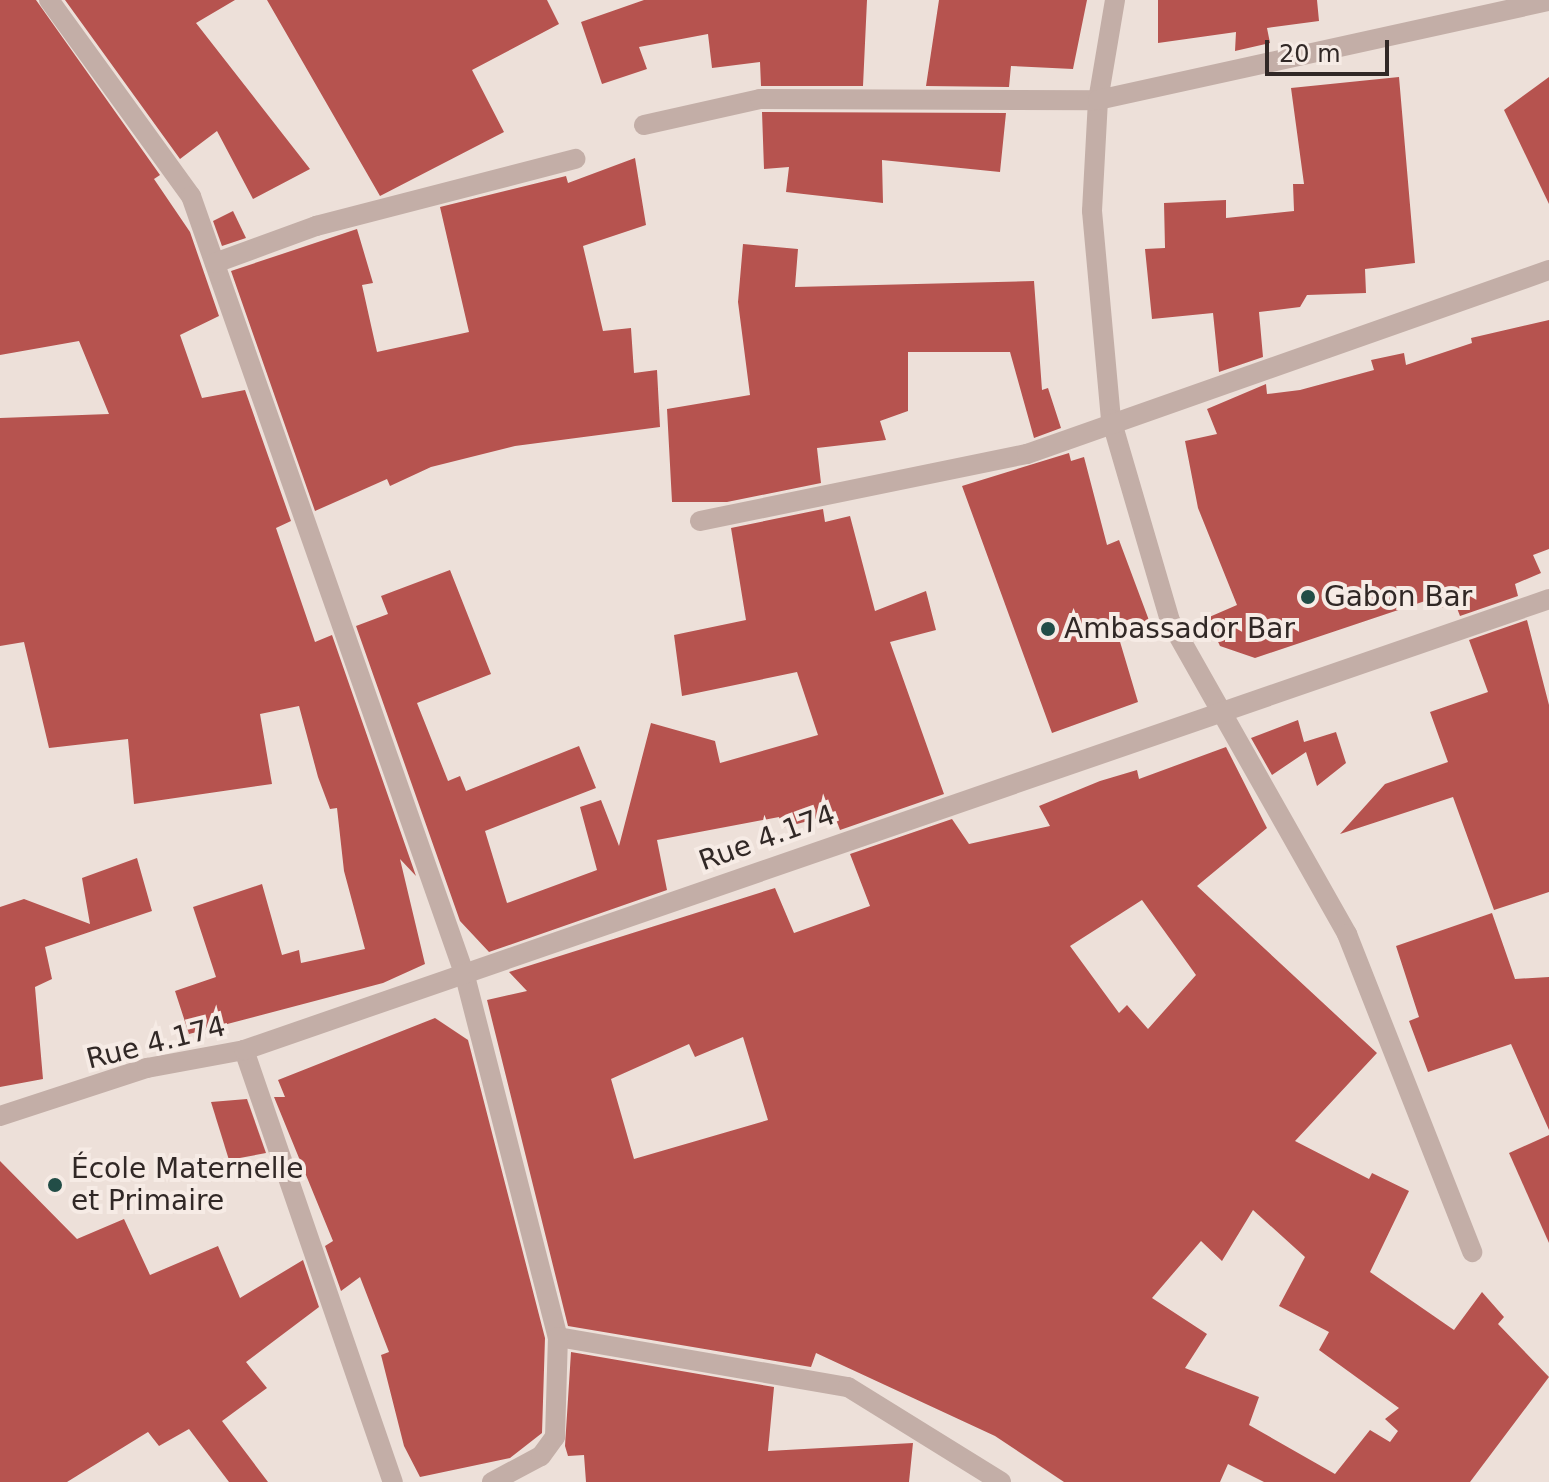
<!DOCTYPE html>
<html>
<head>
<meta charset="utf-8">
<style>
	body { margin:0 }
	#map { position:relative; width:1549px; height:1482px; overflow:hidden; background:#ede0d9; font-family:"DejaVu Sans",sans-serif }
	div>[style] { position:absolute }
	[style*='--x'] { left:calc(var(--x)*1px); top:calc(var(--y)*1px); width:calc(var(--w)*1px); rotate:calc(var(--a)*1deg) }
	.building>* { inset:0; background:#b6534f }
	.street>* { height:20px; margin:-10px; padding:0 10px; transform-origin:10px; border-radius:10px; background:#c3aea7 }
	.dots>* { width:22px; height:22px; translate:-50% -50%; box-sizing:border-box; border:4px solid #f6ebe5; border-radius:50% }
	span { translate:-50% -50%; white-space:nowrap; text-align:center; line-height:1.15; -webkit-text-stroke:8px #f6ebe5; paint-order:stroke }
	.poi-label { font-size:28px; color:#312826 }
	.left { translate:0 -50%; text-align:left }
	.street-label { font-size:28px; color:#312826 }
	.scale { position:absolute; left:1265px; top:40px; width:124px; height:36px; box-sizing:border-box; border:4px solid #312826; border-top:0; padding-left:10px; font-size:24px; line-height:28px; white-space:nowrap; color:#312826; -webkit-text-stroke:6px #f6ebe5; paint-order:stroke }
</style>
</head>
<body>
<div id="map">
	<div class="building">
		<div style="clip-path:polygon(0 0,36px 0,160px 175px,154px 179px,190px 232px,219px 316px,180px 335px,202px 398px,245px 390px,291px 521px,276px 528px,315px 642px,332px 635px,416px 876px,400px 859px,425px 964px,383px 983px,189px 1034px,175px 991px,216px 977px,193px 907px,262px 884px,282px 955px,299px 950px,301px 963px,365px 949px,344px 871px,337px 808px,330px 809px,318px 777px,299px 706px,260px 714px,272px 784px,134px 804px,128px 739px,49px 748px,24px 642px,0 646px,0 418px,109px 414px,79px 341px,0 355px)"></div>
		<div style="clip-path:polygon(65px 0,235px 0,196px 23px,310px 169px,253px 199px,217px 131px,180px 159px)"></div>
		<div style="clip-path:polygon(267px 0,547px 0,559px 24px,472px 70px,504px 132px,380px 196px)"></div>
		<div style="clip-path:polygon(644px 0,867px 0,863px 86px,761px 86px,760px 62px,712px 68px,708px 34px,639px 47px,647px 69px,602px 84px,581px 22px)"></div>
		<div style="clip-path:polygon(939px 0,1087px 0,1073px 69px,1011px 66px,1009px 87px,926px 86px)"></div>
		<div style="clip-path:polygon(1158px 0,1317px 0,1319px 21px,1267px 28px,1270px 43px,1235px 51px,1236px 32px,1158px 43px)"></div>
		<div style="clip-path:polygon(1399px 77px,1415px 263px,1365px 269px,1366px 293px,1307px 295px,1300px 307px,1259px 312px,1263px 357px,1219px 372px,1213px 313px,1152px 319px,1145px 249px,1165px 248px,1164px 203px,1226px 200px,1226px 218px,1294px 211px,1293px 184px,1304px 184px,1291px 88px)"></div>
		<div style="clip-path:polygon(1549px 77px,1549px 204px,1504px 110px)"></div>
		<div style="clip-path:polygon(762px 112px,1006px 113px,1000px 172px,882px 160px,883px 203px,786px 192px,789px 167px,764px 169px)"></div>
		<div style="clip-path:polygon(635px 158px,646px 225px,583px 246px,603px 331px,631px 328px,634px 373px,657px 370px,660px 427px,515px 446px,431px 467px,390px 486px,387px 479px,315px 511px,231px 271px,357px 229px,373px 283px,362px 285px,377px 352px,469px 332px,440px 207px,566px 176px,568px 183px)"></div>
		<div style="clip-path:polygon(233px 211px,246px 238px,222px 246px,213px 221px)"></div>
		<div style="clip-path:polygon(743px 244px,798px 249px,795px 287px,1034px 281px,1042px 390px,1048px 388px,1061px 428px,1034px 438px,1010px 352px,908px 352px,908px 411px,880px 421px,886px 440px,817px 448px,821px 483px,727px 502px,672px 502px,667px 409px,750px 395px,738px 302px)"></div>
		<div style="clip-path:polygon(1549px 320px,1549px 549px,1533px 555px,1541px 573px,1515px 584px,1518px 596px,1460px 616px,1455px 603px,1438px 609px,1434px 598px,1255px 658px,1220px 646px,1207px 618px,1237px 605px,1198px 508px,1185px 441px,1217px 434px,1207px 409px,1266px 384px,1267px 394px,1300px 390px,1374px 370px,1371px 360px,1404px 353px,1406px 365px,1472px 343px,1471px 338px)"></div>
		<div style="clip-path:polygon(1069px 453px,1071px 461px,1084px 457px,1107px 545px,1119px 540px,1150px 623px,1118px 635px,1138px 702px,1052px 733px,962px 486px)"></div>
		<div style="clip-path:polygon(823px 509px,825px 522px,850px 516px,875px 611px,926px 591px,936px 630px,890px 642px,944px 794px,840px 830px,834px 814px,782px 828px,779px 817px,657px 840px,667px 890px,489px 952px,460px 921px,356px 626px,388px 614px,381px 596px,450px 570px,491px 674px,417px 703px,448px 781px,460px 776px,466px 791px,579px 746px,596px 788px,485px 831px,507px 903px,597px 870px,580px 807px,601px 800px,619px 846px,651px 723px,715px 741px,720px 763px,818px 735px,797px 672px,682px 696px,674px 635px,746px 620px,731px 528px)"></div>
		<div style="clip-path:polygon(1527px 620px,1549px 705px,1549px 892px,1494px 910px,1453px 797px,1340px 834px,1385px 784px,1448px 762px,1430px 712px,1488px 692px,1469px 640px)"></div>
		<div style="clip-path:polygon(1298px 720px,1304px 742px,1336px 732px,1346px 763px,1317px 786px,1306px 752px,1272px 775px,1251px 738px)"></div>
		<div style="clip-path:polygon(evenodd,1226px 747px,1267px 828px,1197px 886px,1377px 1053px,1295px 1141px,1369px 1179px,1372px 1173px,1409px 1191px,1370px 1272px,1454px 1330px,1482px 1292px,1504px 1317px,1498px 1324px,1549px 1377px,1470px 1482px,1264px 1482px,1228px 1464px,1220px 1482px,1064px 1482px,995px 1436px,816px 1353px,811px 1367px,568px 1326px,487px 1000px,527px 991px,509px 972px,775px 888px,794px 933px,870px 906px,850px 854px,952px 819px,969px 844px,1050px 826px,1039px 806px,1100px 781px,1137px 770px,1139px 779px,1226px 747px,1142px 900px,1196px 975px,1148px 1029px,1127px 1005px,1119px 1013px,1070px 946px,1142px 900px,1226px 747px,743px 1037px,768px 1120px,634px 1159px,611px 1079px,689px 1044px,695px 1057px,743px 1037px,1226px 747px,1253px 1210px,1305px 1257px,1279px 1306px,1329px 1332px,1319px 1350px,1399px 1408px,1385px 1419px,1398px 1431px,1390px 1442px,1370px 1430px,1335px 1474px,1249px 1425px,1259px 1397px,1185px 1368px,1207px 1334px,1152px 1298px,1201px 1241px,1222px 1261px,1253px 1210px)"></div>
		<div style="clip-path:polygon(137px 858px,152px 911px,45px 947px,52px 979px,35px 987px,43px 1079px,0 1087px,0 907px,24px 899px,90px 924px,82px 878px)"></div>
		<div style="clip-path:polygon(1492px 913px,1515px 979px,1549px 977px,1549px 1130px,1511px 1044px,1428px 1072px,1409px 1021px,1419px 1017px,1396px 946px)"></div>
		<div style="clip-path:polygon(435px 1018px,468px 1040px,545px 1338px,542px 1433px,510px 1458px,420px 1477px,404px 1446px,381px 1355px,389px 1352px,360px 1277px,341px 1291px,325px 1246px,333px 1241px,274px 1097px,285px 1097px,278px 1080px)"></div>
		<div style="clip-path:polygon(247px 1099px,266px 1153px,229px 1160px,211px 1102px)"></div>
		<div style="clip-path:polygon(1549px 1135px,1549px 1243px,1509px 1153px)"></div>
		<div style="clip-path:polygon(0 1161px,77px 1239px,124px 1219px,150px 1275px,218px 1246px,240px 1298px,303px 1260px,319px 1307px,246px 1362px,267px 1388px,222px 1421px,268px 1482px,229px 1482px,189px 1429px,159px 1446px,148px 1432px,67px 1482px,0 1482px)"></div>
		<div style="clip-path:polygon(571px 1352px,774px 1387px,768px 1451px,913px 1443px,909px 1482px,586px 1482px,584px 1455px,568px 1456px,565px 1446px)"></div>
	</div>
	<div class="street">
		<div style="--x:49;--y:0;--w:242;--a:54.1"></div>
		<div style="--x:191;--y:196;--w:827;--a:70.64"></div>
		<div style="--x:465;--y:976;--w:373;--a:75.6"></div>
		<div style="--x:558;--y:1337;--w:294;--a:9.8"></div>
		<div style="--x:848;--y:1387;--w:180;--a:31.8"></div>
		<div style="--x:1115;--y:0;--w:101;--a:99.6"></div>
		<div style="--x:1098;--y:100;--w:111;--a:93.1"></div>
		<div style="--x:1092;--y:211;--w:209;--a:84.8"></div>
		<div style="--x:1111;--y:419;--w:210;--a:73.7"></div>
		<div style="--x:1170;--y:621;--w:360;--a:60.5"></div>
		<div style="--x:1347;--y:934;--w:342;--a:68.5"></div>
		<div style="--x:644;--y:125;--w:119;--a:-12.6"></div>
		<div style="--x:760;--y:99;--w:338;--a:0.2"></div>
		<div style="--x:1098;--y:100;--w:462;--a:-12.4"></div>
		<div style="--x:215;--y:263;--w:108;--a:-20.1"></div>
		<div style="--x:316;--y:226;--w:268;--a:-14.5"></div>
		<div style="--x:700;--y:521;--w:334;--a:-11.6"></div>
		<div style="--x:1027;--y:454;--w:553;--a:-19.42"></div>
		<div style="--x:244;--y:1050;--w:457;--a:71"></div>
		<div style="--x:0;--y:1116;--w:155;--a:-18.1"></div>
		<div style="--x:147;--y:1068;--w:99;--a:-10.5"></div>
		<div style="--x:244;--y:1050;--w:1381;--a:-19.06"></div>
		<div style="--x:492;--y:1482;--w:55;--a:-28"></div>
		<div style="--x:541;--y:1456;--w:24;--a:-54"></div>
		<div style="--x:555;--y:1437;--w:100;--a:-88.3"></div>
	</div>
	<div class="dots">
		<div style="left:1308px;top:597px;background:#224d47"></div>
		<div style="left:1048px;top:629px;background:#224d47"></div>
		<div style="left:55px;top:1185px;background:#224d47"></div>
	</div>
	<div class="poi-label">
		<span class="left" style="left:1324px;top:597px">Gabon Bar</span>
		<span class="left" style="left:1064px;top:629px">Ambassador Bar</span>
		<span class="left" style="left:71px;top:1185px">École Maternelle<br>et Primaire</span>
	</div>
	<div class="street-label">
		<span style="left:767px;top:838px;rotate:-20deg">Rue 4.174</span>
		<span style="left:156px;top:1043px;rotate:-14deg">Rue 4.174</span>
	</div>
	<div class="scale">20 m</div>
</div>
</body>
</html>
